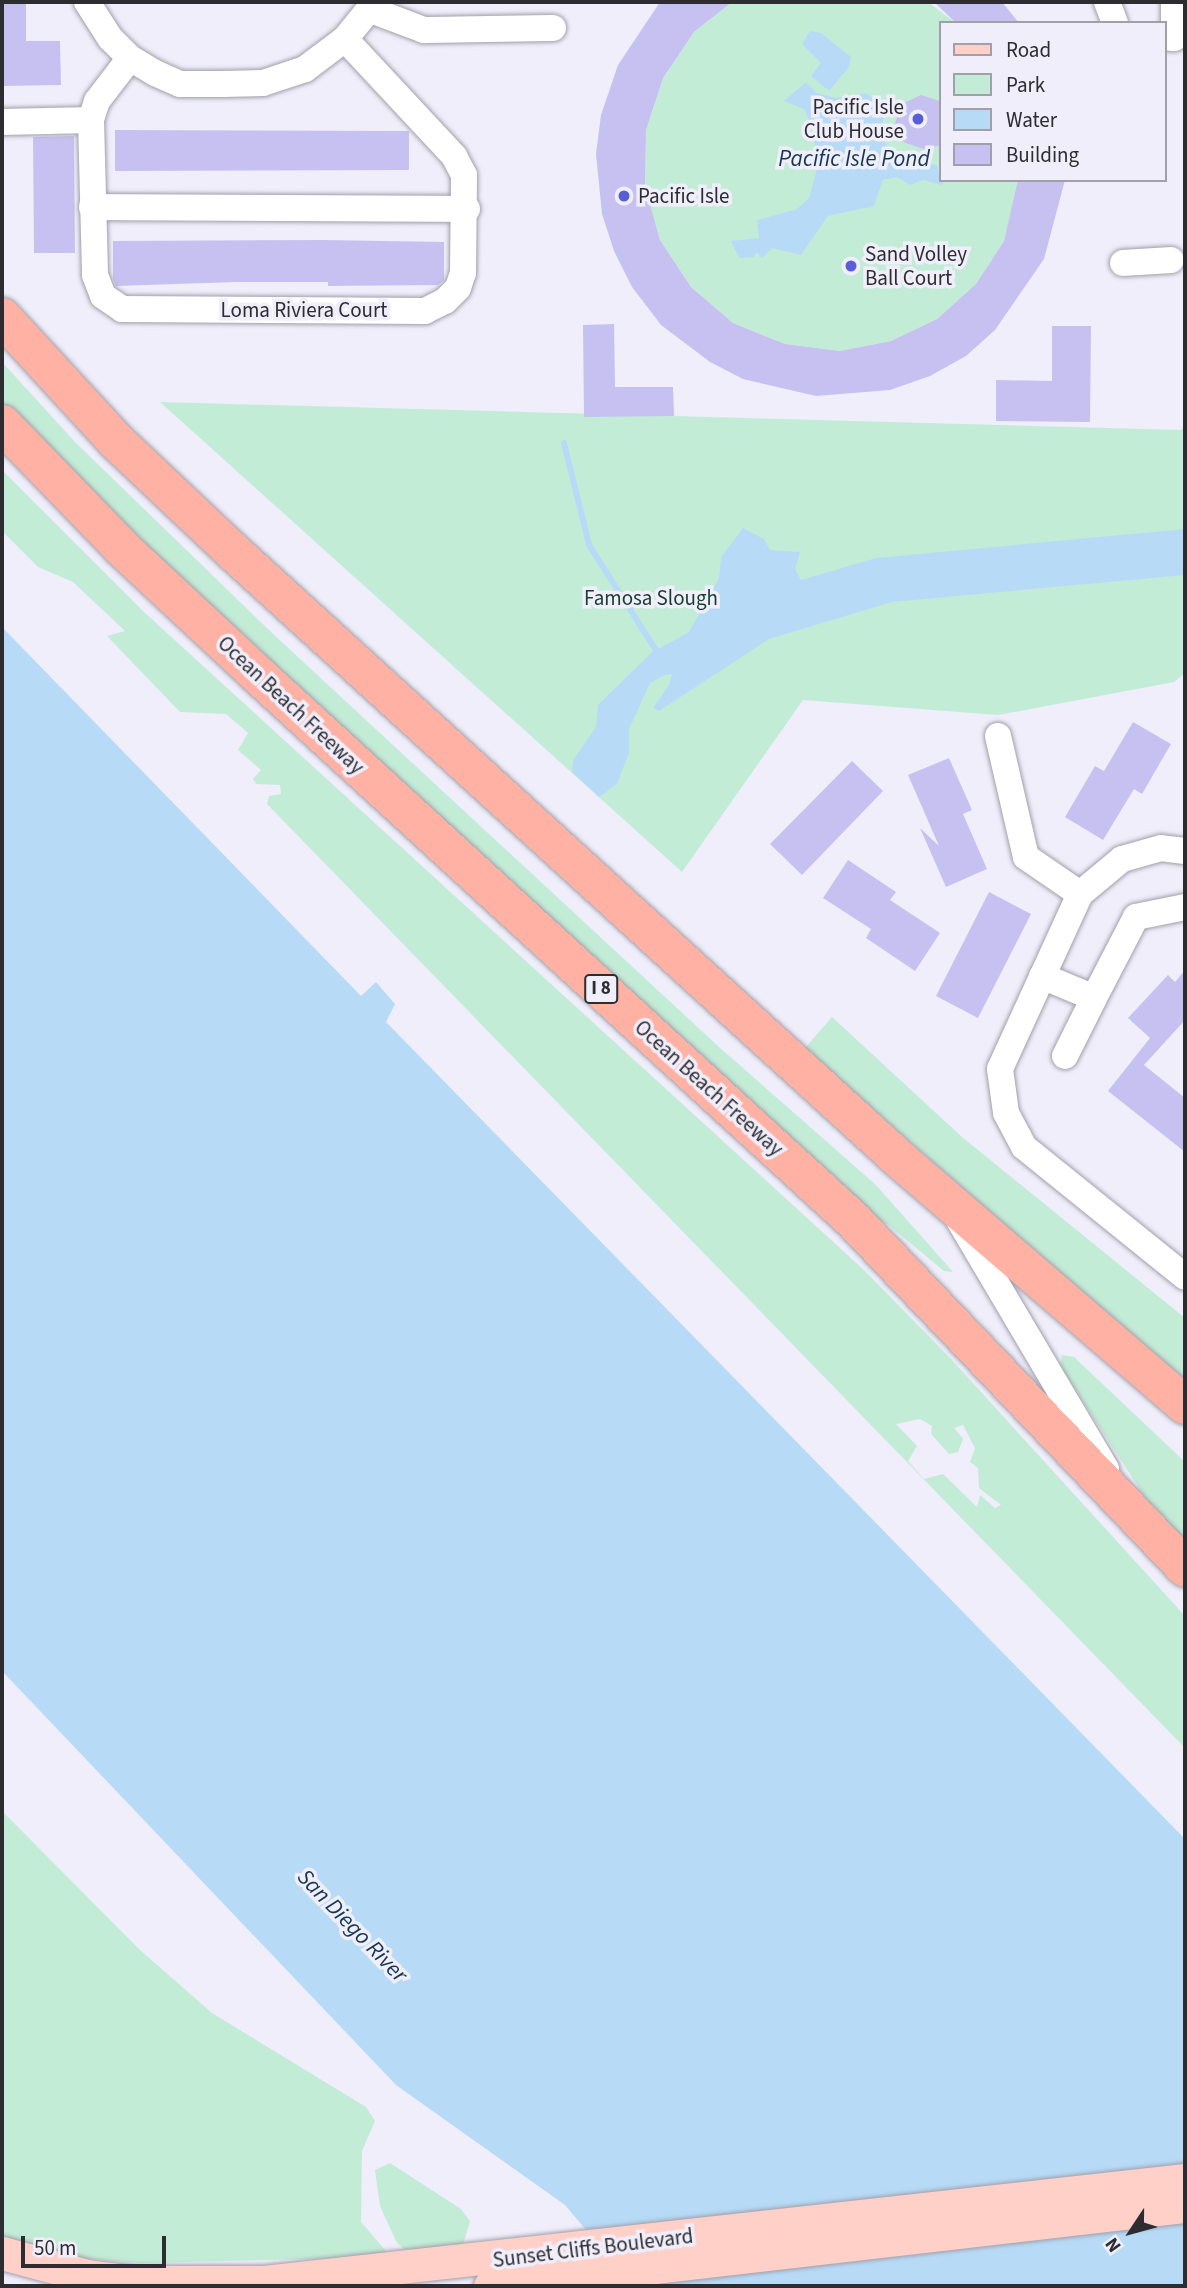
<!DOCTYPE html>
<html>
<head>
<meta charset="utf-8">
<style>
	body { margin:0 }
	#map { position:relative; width:1187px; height:2288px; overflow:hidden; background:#efeefa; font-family:"Source Sans 3",sans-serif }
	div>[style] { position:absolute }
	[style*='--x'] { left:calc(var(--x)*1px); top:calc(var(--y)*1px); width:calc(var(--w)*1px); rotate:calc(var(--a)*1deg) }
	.green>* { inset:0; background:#c3ecd7 }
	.water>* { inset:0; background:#b7dbf7 }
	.stream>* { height:6px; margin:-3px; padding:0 3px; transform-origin:3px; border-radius:3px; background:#b7dbf7 }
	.building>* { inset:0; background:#c7c1f2 }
	.roads { filter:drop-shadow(0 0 2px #a1a0ab) drop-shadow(0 0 2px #a1a0ab) }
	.minor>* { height:26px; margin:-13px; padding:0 13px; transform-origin:13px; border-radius:13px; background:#fff }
	.major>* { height:33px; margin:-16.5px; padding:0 16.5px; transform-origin:16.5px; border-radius:16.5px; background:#ffd0c8 }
	.highway>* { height:38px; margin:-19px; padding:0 19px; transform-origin:19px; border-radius:19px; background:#ffb1a3 }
	.dots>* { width:19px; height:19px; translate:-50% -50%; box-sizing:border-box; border:4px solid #efeefa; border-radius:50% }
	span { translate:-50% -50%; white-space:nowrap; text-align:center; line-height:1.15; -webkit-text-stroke:7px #efeefa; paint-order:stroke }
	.shield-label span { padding:2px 5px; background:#efeefa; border:2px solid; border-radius:5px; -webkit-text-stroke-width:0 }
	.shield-label { font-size:19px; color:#2d2c31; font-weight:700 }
	.poi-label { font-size:21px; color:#2d2c31 }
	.right { translate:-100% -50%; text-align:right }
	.left { translate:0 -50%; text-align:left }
	.street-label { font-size:21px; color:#2d2c31 }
	.park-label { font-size:21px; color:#133f2c }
	.water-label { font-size:23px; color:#13374f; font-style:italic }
	.frame { position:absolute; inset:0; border:4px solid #2d2c31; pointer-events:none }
	.legend { position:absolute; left:939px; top:21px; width:228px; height:161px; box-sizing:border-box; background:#efeefa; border:2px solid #a1a0aa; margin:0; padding:9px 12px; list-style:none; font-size:21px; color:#2d2c31 }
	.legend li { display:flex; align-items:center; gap:14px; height:35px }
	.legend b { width:35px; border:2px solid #a1a0aa }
	.north { position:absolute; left:1096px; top:2197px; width:70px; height:70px; -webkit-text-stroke:5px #efeefa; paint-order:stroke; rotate:234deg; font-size:19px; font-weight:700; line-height:28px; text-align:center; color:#2d2c31 }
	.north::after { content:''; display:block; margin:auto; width:24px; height:32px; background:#2d2c31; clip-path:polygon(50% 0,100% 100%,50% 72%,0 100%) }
	.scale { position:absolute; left:21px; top:2236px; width:145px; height:32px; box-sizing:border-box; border:4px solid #2d2c31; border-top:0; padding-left:9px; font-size:21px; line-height:24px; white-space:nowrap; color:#2d2c31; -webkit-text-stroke:5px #efeefa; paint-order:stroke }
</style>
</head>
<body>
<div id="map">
	<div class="green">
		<div style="clip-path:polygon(732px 2px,928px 2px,956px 23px,940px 23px,940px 180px,1018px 180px,1018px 191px,1004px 241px,976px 284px,937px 319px,891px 341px,840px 351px,785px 344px,733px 323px,691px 287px,660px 240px,645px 186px,646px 130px,663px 78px,694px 32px)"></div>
		<div style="clip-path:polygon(2px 362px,75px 442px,272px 633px,719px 1047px,876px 1185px,953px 1272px,944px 1271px,887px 1224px,865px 1213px,72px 480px,2px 402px)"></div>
		<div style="clip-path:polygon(160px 402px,1181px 430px,1185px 426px,1185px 673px,1174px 682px,998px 715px,803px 700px,682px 872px)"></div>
		<div style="clip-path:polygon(evenodd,2px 470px,144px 612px,864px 1270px,951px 1359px,1185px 1616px,1185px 1748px,267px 804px,269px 796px,281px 794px,280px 785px,256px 784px,253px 779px,261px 770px,238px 750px,248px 733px,226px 714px,180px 712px,107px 636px,125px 631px,73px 582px,38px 567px,2px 531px,2px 470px,920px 1419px,932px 1426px,931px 1434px,949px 1454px,958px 1452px,963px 1439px,954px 1428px,963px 1425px,975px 1448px,970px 1462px,978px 1468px,979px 1488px,1001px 1505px,995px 1508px,980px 1495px,977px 1507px,943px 1474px,924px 1479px,908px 1461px,917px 1446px,896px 1424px,920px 1419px)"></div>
		<div style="clip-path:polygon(832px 1017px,962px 1137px,1185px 1318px,1185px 1383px,804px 1049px)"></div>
		<div style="clip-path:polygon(1062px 1355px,1074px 1357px,1185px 1462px,1185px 1548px,1156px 1514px,1060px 1366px)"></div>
		<div style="clip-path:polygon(2px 1811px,140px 1950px,212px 2013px,366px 2107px,375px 2121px,362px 2151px,361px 2222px,391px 2257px,141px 2263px,66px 2257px,2px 2241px)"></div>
		<div style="clip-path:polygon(390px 2163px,461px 2209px,470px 2221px,463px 2245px,407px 2251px,397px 2243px,380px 2206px,375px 2170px)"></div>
	</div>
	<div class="water">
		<div style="clip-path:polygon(810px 31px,821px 33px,851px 57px,849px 67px,829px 91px,811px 76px,821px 63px,802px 44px)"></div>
		<div style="clip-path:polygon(806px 82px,817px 93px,835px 98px,866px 93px,875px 101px,886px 102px,881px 132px,888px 148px,903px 160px,937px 165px,940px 180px,945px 180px,942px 185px,923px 180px,910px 185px,897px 177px,883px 180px,874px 206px,828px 216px,801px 255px,772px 248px,762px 258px,756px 252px,754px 257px,739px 258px,731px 241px,759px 238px,757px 220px,797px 209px,809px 198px,818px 165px,813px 129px,804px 109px,784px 101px)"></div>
		<div style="clip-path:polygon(743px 528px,764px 539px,770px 550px,800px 552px,795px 569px,801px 580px,876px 558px,1185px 529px,1185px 575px,892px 602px,769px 639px,659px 711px,653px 708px,669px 685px,672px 674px,665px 675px,650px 683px,629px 729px,629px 753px,617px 784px,599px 797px,572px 772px,573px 760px,596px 727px,598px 705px,651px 653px,689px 632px,719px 578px,721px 557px)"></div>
		<div style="clip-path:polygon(2px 627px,361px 996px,376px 982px,395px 1004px,386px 1022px,1185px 1839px,1185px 2286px,633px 2286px,565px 2205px,396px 2085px,2px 1671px)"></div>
	</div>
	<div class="stream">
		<div style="--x:564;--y:443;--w:105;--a:76.2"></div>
		<div style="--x:589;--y:545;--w:130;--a:57.5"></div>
	</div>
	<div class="building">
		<div style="clip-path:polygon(2px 2px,26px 2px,26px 41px,60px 41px,61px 85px,2px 86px)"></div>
		<div style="clip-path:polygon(660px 2px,732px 2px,694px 32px,663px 78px,646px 130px,645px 186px,660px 240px,691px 287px,733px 323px,785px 344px,840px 351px,891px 341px,937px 319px,976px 284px,1004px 241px,1018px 180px,1065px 180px,1044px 259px,995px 330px,966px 356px,930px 376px,890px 390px,816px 396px,743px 379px,710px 362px,661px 325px,632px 287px,614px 251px,602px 214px,596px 154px,601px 115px,618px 65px)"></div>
		<div style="clip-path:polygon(934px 2px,1002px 2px,1019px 23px,956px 23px)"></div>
		<div style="clip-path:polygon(921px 95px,940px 101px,940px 145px,926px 150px,903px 142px,895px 123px,902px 104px)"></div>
		<div style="clip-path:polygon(115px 130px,409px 131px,409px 170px,115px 171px)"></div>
		<div style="clip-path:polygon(74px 136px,75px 253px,34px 253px,33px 137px)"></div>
		<div style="clip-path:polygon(323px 240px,444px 242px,444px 280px,438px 285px,328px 286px,328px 282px,236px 282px,116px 286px,113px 279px,113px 241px)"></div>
		<div style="clip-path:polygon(614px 324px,615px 387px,673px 387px,674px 416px,584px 417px,583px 325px)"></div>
		<div style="clip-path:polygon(1052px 326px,1091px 326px,1090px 422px,996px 421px,996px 380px,1052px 381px)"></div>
		<div style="clip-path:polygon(1133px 722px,1171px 744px,1142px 794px,1134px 789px,1103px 840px,1065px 817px,1095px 766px,1104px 771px)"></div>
		<div style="clip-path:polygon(949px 758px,972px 810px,963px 814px,987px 869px,946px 887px,920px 828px,939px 846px,908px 775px)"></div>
		<div style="clip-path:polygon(852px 761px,883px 791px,802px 875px,770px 844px)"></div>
		<div style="clip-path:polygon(848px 860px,896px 892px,890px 900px,940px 933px,915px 971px,866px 938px,871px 929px,823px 898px)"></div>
		<div style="clip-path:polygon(989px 892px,1031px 914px,978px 1018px,936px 996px)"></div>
		<div style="clip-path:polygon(1185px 970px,1185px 1020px,1144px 1065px,1185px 1098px,1185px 1152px,1108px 1091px,1150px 1038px,1128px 1018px,1168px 975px,1175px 982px)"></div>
	</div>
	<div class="roads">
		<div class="minor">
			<div style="--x:87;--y:2;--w:43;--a:57.4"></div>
			<div style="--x:110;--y:38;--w:28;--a:45"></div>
			<div style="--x:130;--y:58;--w:29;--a:31"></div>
			<div style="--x:155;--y:73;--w:27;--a:24"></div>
			<div style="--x:180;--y:84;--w:43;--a:0"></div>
			<div style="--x:223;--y:84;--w:40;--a:-1.4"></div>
			<div style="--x:263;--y:83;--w:44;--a:-18.4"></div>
			<div style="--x:305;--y:69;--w:50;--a:-36.9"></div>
			<div style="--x:345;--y:39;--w:48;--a:-51"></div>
			<div style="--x:1107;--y:2;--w:22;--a:69"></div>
			<div style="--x:371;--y:10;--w:57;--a:20.7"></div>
			<div style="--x:424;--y:30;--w:129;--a:-0.9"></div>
			<div style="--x:1164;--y:37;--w:10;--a:6"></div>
			<div style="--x:1174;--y:38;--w:36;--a:-90"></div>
			<div style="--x:130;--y:58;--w:54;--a:127.5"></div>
			<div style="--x:97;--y:101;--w:20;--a:108"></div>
			<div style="--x:91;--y:120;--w:155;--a:88.5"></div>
			<div style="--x:95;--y:275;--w:22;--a:69"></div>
			<div style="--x:103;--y:296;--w:23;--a:34"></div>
			<div style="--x:122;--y:309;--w:303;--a:0.4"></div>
			<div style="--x:425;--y:311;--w:22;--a:-27"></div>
			<div style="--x:445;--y:301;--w:18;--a:-45"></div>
			<div style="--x:458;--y:288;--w:16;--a:-72"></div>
			<div style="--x:463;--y:273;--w:98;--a:-89.4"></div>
			<div style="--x:464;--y:175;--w:21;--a:-118"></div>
			<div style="--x:454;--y:156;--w:160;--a:-133"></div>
			<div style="--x:2;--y:122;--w:89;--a:-1.3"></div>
			<div style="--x:92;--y:207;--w:375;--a:0.3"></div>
			<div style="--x:1123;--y:263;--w:48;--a:-3.6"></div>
			<div style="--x:998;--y:736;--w:124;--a:77"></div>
			<div style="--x:1026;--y:857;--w:65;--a:34.4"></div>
			<div style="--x:1185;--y:851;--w:24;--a:-173"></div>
			<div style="--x:1161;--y:848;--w:41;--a:164.2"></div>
			<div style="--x:1122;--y:859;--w:55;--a:140.2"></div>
			<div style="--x:1080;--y:894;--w:192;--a:114.6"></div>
			<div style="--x:1000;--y:1069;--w:44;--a:82.2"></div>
			<div style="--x:1006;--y:1113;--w:38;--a:62"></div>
			<div style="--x:1024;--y:1147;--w:207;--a:38.9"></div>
			<div style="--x:1042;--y:976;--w:56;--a:22.9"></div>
			<div style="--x:1094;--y:998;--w:91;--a:-62.6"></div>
			<div style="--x:1136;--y:917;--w:50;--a:-11.5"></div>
			<div style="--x:1065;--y:1056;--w:65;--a:-63.4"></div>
			<div style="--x:960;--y:1222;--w:287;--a:59.4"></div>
		</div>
		<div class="major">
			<div style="--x:2;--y:2253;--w:88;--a:15.1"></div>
			<div style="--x:87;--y:2276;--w:48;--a:7.1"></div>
			<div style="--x:135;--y:2282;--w:129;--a:0"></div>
			<div style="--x:264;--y:2282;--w:927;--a:-6.32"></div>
			<div style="--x:490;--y:2286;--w:700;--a:-6.57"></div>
		</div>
		<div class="highway">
			<div style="--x:2;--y:317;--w:168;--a:47.4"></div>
			<div style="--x:116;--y:441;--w:154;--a:43.4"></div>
			<div style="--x:228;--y:547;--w:907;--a:42.36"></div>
			<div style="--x:898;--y:1158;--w:379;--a:40.7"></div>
			<div style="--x:2;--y:424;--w:171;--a:45.9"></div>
			<div style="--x:121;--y:547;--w:186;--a:43"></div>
			<div style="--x:257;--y:674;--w:808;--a:42.49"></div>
			<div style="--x:853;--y:1220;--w:481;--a:46.3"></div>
		</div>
	</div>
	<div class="dots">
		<div style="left:918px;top:119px;background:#5a5ed6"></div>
		<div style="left:624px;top:196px;background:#5a5ed6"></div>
		<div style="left:851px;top:266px;background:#5a5ed6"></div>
	</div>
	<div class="shield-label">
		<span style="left:601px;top:989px">I 8</span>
	</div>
	<div class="poi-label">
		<span class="right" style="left:904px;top:119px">Pacific Isle<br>Club House</span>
		<span class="left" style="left:638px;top:196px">Pacific Isle</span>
		<span class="left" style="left:865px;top:266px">Sand Volley<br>Ball Court</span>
	</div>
	<div class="street-label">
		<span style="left:304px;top:310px">Loma Riviera Court</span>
		<span style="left:291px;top:705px;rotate:43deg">Ocean Beach Freeway</span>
		<span style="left:709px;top:1088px;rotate:42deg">Ocean Beach Freeway</span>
		<span style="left:593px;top:2248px;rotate:-7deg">Sunset Cliffs Boulevard</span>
	</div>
	<div class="park-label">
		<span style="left:651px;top:598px">Famosa Slough</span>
	</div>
	<div class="water-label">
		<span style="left:854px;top:159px">Pacific Isle Pond</span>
		<span style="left:352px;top:1926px;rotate:46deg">San Diego River</span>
	</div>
	<div class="frame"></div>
	<ul class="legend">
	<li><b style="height:9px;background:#ffd0c8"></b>Road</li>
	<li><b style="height:19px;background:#c3ecd7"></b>Park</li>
	<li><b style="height:19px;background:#b7dbf7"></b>Water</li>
	<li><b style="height:19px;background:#c7c1f2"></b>Building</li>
	</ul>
	<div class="north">N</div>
	<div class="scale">50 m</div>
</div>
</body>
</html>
